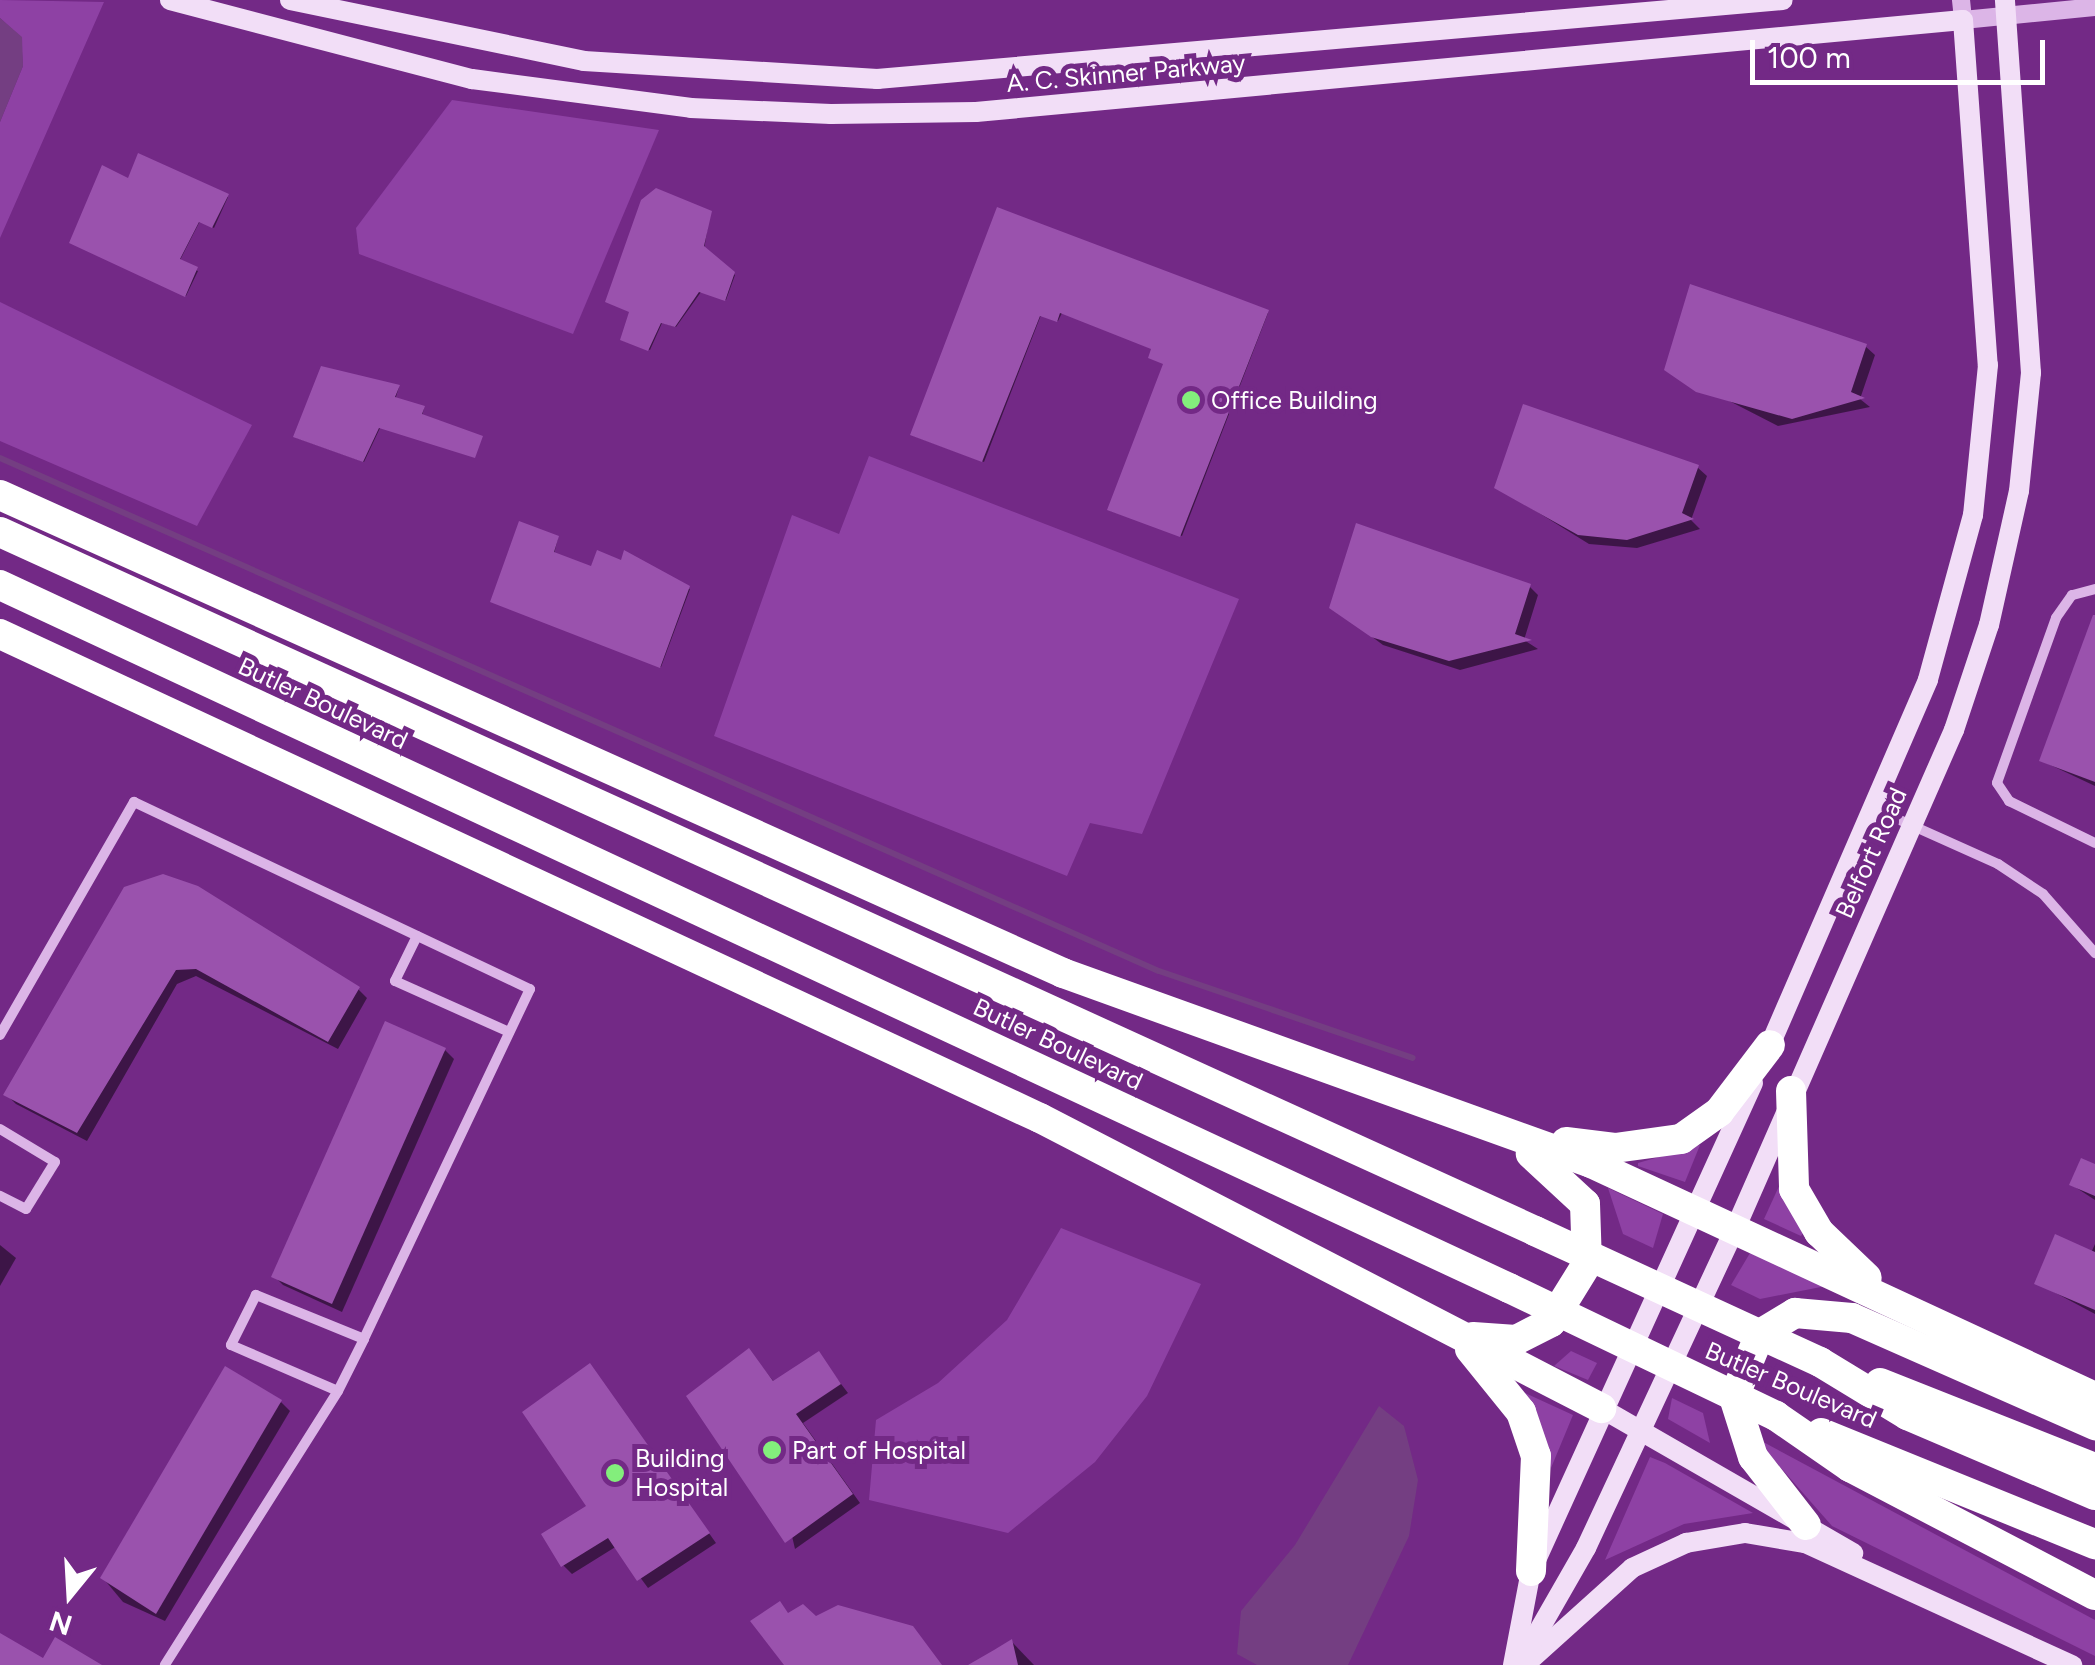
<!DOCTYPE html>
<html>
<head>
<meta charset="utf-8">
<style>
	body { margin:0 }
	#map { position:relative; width:2095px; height:1665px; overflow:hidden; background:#732986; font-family:Figtree,sans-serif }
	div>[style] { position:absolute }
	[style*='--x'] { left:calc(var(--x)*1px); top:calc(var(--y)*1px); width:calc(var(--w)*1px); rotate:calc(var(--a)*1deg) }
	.green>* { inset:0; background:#8e41a4 }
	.water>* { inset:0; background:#743e82 }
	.shadow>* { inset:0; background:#0007 }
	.stream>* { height:6px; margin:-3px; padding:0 3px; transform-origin:3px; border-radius:3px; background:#743e82 }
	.building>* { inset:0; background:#9a52ad }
	.minor>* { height:10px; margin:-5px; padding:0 5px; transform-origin:5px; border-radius:5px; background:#dcb5e7 }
	.tertiary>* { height:18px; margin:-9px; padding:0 9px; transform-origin:9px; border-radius:9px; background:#dcb5e7 }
	.secondary>* { height:20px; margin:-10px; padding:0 10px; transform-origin:10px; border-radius:10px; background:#f2def7 }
	.motorway>* { height:30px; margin:-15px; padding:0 15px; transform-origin:15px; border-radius:15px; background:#fff }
	.motorway-bridge>* { height:30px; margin:-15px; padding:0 15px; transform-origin:15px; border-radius:15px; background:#fff }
	.dots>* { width:28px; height:28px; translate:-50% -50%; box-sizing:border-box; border:5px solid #732986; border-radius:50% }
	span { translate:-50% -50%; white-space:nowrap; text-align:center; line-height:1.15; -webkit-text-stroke:10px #732986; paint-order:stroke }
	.street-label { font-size:25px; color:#fff }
	.poi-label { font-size:25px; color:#fff }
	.left { translate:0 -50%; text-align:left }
	.north { position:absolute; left:20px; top:1545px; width:100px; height:100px; -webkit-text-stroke:8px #732986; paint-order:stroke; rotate:198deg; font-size:28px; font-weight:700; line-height:40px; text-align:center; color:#fff }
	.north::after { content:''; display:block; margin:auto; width:35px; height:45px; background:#fff; clip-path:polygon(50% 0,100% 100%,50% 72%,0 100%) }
	.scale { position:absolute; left:1750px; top:40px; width:295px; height:45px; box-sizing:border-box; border:5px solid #fff; border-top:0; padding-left:12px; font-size:30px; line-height:35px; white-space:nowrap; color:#fff; -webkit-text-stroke:8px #732986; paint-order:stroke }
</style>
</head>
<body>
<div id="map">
	<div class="green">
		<div style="clip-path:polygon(0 0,104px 2px,0 238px,0 122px,23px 66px,21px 37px,0 18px)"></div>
		<div style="clip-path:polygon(452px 100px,659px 130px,573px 334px,359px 254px,356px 228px)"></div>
		<div style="clip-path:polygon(0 302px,252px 425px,197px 526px,0 441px)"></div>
		<div style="clip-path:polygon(869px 456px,1239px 599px,1142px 834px,1090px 823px,1067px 876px,714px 736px,792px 515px,839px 534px)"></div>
		<div style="clip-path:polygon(1700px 1145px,1685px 1182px,1638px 1166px,1638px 1163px)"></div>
		<div style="clip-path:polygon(1780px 1184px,1803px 1233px,1801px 1236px,1764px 1219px)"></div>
		<div style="clip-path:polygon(1608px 1188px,1663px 1214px,1653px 1248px,1623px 1234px)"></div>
		<div style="clip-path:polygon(1061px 1228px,1201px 1284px,1147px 1396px,1095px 1462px,1008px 1533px,869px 1500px,876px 1420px,938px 1383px,1007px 1320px)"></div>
		<div style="clip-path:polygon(1750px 1253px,1826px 1286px,1760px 1299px,1731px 1285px)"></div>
		<div style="clip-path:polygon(1571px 1351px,1597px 1363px,1588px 1380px,1554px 1366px)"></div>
		<div style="clip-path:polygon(1525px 1393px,1573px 1415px,1551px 1468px,1548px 1455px)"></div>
		<div style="clip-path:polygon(1672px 1398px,1703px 1413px,1710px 1443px,1668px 1419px)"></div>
		<div style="clip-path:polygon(1754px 1437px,2095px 1620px,2095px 1656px,1832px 1526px)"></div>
		<div style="clip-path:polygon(1650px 1457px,1665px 1463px,1753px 1513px,1684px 1524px,1605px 1560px)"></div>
	</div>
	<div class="water">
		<div style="clip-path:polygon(0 18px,22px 37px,23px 66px,0 122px)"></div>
		<div style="clip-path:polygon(1379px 1406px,1404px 1426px,1418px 1480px,1409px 1536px,1348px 1665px,1257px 1665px,1237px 1654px,1241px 1611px,1295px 1545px)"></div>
	</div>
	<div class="shadow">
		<div style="clip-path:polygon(129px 181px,228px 197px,214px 228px,200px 221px,179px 262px,198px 271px,186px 296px,73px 243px)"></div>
		<div style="clip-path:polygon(998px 210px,1268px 313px,1182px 536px,1111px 511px,1165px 364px,1153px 349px,1062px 313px,1058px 321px,1041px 315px,984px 462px,914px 436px)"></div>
		<div style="clip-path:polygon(710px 213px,704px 250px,735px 275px,726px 300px,701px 292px,676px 327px,662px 323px,650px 350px,624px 341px)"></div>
		<div style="clip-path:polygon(1865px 346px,1875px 355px,1860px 399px,1870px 407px,1778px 426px,1667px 369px)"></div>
		<div style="clip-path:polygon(322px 369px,399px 387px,395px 400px,424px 408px,422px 416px,380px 428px,364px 462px,297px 438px)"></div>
		<div style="clip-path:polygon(1697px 467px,1707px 476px,1691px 520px,1700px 529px,1637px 548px,1589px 544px,1497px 487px)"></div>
		<div style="clip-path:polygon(558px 538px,554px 554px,593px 569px,690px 589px,661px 667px,495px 603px)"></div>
		<div style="clip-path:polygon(1529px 586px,1538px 595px,1524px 640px,1538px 649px,1460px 670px,1383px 645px,1332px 607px)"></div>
		<div style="clip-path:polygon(2095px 617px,2095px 786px,2042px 761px)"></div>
		<div style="clip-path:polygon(126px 889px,358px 989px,367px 998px,338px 1049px,196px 976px,177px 984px,87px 1141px,16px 1104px,7px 1095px)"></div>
		<div style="clip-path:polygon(445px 1050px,454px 1059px,342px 1312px,283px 1285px,274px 1276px)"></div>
		<div style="clip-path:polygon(2095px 1167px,2095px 1200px,2072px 1185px)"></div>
		<div style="clip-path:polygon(2095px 1244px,2095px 1314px,2037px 1283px,2091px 1253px)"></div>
		<div style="clip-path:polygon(0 1245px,16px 1258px,0 1286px)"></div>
		<div style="clip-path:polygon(749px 1351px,775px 1383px,818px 1354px,848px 1393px,803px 1423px,860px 1503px,795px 1549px)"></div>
		<div style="clip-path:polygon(590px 1366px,716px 1543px,648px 1588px,617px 1546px,572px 1574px,563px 1565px,590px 1507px)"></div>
		<div style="clip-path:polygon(281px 1402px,290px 1411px,165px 1621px,123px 1602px,103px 1578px)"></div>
		<div style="clip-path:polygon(1012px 1642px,1034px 1665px,973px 1665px)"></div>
	</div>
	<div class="stream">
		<div style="--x:0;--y:458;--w:1267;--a:23.88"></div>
		<div style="--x:1159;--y:971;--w:268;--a:18.9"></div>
	</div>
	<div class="building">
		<div style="clip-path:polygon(138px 153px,229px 194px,212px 228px,199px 222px,180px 259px,198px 267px,185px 297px,69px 243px,102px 165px,128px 178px)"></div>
		<div style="clip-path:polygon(656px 188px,712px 211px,704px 246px,735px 272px,725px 301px,699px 292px,675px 327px,661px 323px,648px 351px,620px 340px,629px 312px,605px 302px,641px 200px)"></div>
		<div style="clip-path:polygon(997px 207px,1269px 310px,1180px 537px,1107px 510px,1163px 364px,1148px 358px,1151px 349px,1060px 313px,1057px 322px,1040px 316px,982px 462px,910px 435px)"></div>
		<div style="clip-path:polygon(1690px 284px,1867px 344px,1851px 392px,1865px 398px,1792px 419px,1696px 392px,1664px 370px)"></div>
		<div style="clip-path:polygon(321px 366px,400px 385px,395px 397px,425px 406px,422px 414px,483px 436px,475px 458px,379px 428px,363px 462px,293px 437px)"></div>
		<div style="clip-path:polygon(1523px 404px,1699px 465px,1682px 513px,1694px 519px,1627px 540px,1578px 535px,1494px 488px)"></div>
		<div style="clip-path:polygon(519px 521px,559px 536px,554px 552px,591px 566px,597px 550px,621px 560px,624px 550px,690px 586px,660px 668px,490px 602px)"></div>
		<div style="clip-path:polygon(1356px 523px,1531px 584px,1515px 634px,1532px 640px,1449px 661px,1371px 637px,1329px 608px)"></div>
		<div style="clip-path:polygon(2093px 615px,2095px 615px,2095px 782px,2039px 761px)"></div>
		<div style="clip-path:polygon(163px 874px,198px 886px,360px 987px,328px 1042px,196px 969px,176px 970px,77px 1133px,3px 1095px,124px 887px)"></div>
		<div style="clip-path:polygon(385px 1021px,446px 1048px,332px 1304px,271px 1277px)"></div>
		<div style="clip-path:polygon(2081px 1158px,2095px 1164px,2095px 1196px,2069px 1185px)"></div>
		<div style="clip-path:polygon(2055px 1234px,2095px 1252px,2095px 1310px,2034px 1284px)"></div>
		<div style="clip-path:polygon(749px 1348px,773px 1381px,819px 1351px,841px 1384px,796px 1414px,853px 1494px,785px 1543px,686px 1396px)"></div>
		<div style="clip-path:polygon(590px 1363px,710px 1533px,637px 1581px,608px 1538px,561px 1567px,541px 1534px,586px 1506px,522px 1412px)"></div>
		<div style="clip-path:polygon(225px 1366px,282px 1400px,156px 1614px,100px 1578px)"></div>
		<div style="clip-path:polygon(780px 1601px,788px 1613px,803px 1604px,816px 1616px,838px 1605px,913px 1626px,942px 1665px,784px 1665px,750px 1621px)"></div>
		<div style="clip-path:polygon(0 1633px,43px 1658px,55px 1637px,102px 1665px,0 1665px)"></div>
		<div style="clip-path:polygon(1012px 1639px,1018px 1665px,968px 1665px,994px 1650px)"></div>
	</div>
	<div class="minor">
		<div style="--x:2095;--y:589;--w:24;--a:165"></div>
		<div style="--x:2072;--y:595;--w:28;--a:125"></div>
		<div style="--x:2056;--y:618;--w:175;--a:109.7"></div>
		<div style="--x:1997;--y:783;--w:22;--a:56"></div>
		<div style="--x:2009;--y:801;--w:96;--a:26"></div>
		<div style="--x:1873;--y:808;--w:137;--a:24.1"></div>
		<div style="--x:1998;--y:864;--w:54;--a:33.7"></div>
		<div style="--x:2043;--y:894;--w:79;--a:48.6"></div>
		<div style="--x:417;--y:936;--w:50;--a:116.1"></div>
		<div style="--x:395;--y:981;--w:125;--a:24.1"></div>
		<div style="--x:0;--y:1035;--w:269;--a:-60.1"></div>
		<div style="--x:134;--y:802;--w:438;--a:25.3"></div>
		<div style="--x:530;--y:989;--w:387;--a:115.4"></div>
		<div style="--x:364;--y:1339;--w:117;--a:-157.8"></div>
		<div style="--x:256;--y:1295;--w:56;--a:116.6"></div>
		<div style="--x:231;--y:1345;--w:116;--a:23.3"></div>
		<div style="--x:338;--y:1391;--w:324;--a:122.3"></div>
		<div style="--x:0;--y:1129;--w:64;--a:31"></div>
		<div style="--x:55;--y:1162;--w:55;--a:121.7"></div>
		<div style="--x:26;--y:1209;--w:29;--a:-153"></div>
		<div style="--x:338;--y:1391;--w:58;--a:-63.4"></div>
	</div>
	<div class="tertiary">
		<div style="--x:1961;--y:0;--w:20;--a:84"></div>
		<div style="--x:1963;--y:20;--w:133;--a:-5.6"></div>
	</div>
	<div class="secondary">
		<div style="--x:170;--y:0;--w:312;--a:14.7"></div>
		<div style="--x:472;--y:79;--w:221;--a:7.5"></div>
		<div style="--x:691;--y:108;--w:140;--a:2.5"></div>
		<div style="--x:831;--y:114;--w:145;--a:-0.8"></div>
		<div style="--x:976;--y:112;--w:991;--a:-5.33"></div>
		<div style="--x:1963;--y:20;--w:346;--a:85.9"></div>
		<div style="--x:1988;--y:365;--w:151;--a:95.7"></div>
		<div style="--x:1973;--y:515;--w:171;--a:105.3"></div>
		<div style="--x:1928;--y:680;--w:410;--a:113.4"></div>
		<div style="--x:290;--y:0;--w:300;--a:11.7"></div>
		<div style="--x:584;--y:61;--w:294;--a:3.5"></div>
		<div style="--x:877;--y:79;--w:909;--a:-4.98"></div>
		<div style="--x:1601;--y:1408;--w:291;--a:29.9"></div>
		<div style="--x:1530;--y:1660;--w:137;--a:-42"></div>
		<div style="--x:1632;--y:1568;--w:60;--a:-24.8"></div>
		<div style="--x:1686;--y:1543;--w:60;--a:-9.6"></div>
		<div style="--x:1745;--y:1533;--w:61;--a:9.5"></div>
		<div style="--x:1805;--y:1543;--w:294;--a:24.6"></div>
		<div style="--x:1513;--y:1665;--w:96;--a:-79.2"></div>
		<div style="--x:1531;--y:1571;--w:536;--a:-65.54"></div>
		<div style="--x:1519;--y:1665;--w:135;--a:-60.2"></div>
		<div style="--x:1586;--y:1548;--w:354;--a:-65"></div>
		<div style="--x:1736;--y:1227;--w:543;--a:-66.32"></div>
		<div style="--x:1954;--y:730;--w:111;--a:-71.6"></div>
		<div style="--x:1989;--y:625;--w:137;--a:-77.4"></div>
		<div style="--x:2019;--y:491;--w:119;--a:-84.2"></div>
		<div style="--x:2031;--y:373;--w:374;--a:-94"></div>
	</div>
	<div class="motorway">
		<div style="--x:0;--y:495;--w:1166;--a:24.21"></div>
		<div style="--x:1063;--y:973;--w:561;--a:19.79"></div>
		<div style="--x:1591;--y:1163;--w:556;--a:24.9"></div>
		<div style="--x:0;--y:532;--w:1687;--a:24.48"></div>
		<div style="--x:0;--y:585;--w:1665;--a:24.98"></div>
		<div style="--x:0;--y:634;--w:1147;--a:24.96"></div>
		<div style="--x:1040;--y:1118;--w:632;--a:27.34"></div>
		<div style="--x:1791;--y:1091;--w:98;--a:88.2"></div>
		<div style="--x:1794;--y:1189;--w:50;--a:59.8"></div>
		<div style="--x:1819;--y:1232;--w:66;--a:43.8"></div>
		<div style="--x:1566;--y:1142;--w:49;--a:7"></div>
		<div style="--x:1615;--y:1148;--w:67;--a:-7.8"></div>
		<div style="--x:1681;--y:1139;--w:47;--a:-35.4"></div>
		<div style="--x:1719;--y:1112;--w:84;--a:-52.7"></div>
		<div style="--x:1473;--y:1337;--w:43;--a:4"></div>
		<div style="--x:1516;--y:1340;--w:39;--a:-27"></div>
		<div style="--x:1551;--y:1322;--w:68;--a:-58.2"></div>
		<div style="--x:1587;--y:1264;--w:60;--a:-91.9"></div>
		<div style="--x:1585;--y:1204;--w:74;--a:-137.2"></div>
		<div style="--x:1470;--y:1349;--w:81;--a:51"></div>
		<div style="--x:1521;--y:1412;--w:46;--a:71.2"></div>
		<div style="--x:1536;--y:1456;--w:115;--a:92.5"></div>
		<div style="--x:1820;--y:1362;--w:102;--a:31.3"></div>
		<div style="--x:1907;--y:1415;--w:204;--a:23.1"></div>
		<div style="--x:1880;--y:1383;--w:231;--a:21.6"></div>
		<div style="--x:1776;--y:1416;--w:90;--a:34.6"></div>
		<div style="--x:1850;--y:1467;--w:276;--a:27.6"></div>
		<div style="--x:1821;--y:1433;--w:296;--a:22.1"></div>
		<div style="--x:1806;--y:1525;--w:86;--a:-127.9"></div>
		<div style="--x:1753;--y:1457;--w:63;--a:-107.6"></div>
		<div style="--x:1734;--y:1397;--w:68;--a:-67.6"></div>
		<div style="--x:1760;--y:1334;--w:41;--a:-31"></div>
		<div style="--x:1795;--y:1313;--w:57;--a:5"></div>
		<div style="--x:1852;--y:1318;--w:266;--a:23.8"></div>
	</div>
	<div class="motorway-bridge">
		<div style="--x:1535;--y:1231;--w:314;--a:24.7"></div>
		<div style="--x:1509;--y:1288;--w:296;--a:25.6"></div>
	</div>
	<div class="dots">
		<div style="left:1191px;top:400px;background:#83ee7c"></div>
		<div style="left:772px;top:1450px;background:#83ee7c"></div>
		<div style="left:615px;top:1473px;background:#83ee7c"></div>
	</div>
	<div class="street-label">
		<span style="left:1126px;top:73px;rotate:-5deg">A. C. Skinner Parkway</span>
		<span style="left:323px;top:703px;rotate:25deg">Butler Boulevard</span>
		<span style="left:1871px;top:853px;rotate:-66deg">Belfort Road</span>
		<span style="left:1058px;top:1044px;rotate:25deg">Butler Boulevard</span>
		<span style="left:1791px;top:1385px;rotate:23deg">Butler Boulevard</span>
	</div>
	<div class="poi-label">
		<span class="left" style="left:1211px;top:400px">Office Building</span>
		<span class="left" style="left:792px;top:1450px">Part of Hospital</span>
		<span class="left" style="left:635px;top:1473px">Building<br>Hospital</span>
	</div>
	<div class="north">N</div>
	<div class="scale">100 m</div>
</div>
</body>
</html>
